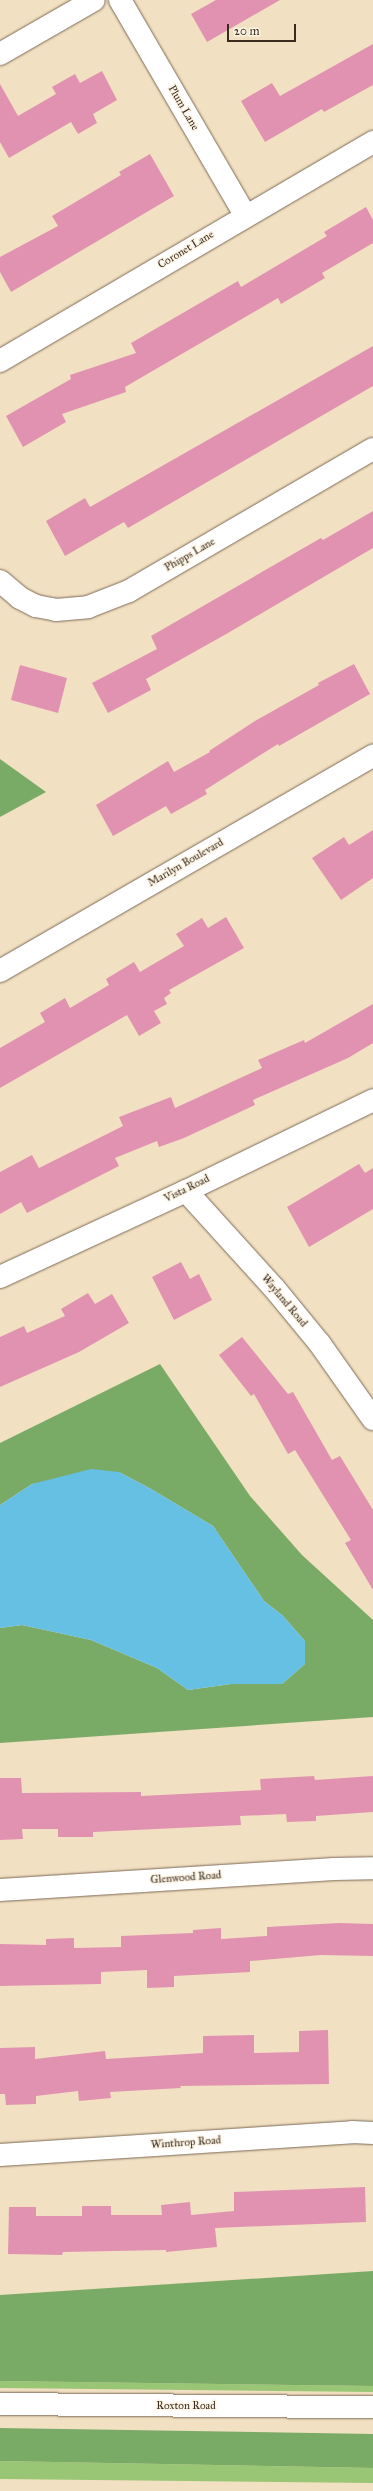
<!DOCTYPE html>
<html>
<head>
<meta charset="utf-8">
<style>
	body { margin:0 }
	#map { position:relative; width:373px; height:2491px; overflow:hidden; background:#f2e0c2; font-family:"IM FELL Great Primer",serif }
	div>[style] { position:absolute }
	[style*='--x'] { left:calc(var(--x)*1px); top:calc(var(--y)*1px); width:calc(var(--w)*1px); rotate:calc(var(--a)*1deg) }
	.green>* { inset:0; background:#99c674 }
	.forest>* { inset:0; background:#7aab66 }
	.water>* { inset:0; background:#66c0e3 }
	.building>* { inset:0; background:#e192b1 }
	.roads { filter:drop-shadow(0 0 1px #7b6a57) drop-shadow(0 0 1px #7b6a57) }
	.minor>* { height:22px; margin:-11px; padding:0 11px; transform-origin:11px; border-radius:11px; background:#fff }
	span { translate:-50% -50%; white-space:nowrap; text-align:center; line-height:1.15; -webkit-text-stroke:3px #fcf5e5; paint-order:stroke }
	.street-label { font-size:11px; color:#3b2a1e }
	.scale { position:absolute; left:227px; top:24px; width:69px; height:18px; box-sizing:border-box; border:2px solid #3b2a1e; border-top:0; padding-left:5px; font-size:12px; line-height:14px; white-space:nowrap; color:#3b2a1e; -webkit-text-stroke:3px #fcf5e5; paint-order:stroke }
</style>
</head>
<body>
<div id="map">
	<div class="green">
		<div style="clip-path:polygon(0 2381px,373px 2386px,373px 2392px,0 2388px)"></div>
		<div style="clip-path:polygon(0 2461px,373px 2468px,373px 2483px,0 2479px)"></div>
	</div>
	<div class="forest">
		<div style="clip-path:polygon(0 759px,46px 792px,0 817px)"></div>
		<div style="clip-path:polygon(160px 1364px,250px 1496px,302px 1555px,373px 1620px,373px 1717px,0 1743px,0 1628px,22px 1625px,91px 1640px,157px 1668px,188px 1690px,231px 1684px,282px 1684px,305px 1664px,305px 1641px,282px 1615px,264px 1601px,213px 1526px,151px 1489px,119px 1472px,32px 1484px,0 1505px,0 1443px)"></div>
		<div style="clip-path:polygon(373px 2271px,373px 2386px,0 2381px,0 2295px)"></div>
		<div style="clip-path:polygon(0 2428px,373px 2434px,373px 2468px,0 2461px)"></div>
	</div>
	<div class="water">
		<div style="clip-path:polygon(91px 1469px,119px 1472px,151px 1489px,213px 1526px,264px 1601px,282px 1615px,305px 1641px,305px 1664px,282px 1684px,231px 1684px,188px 1690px,157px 1668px,91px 1640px,22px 1625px,0 1628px,0 1505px,32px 1484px)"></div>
	</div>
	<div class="building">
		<div style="clip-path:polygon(216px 0,280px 0,207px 42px,191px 14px)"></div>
		<div style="clip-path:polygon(373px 44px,373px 85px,324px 112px,322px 109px,265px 142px,241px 101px,272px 83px,280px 96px)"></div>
		<div style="clip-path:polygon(102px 71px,117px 100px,93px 114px,97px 123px,78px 134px,71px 122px,9px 158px,0 142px,0 84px,18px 116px,56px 94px,52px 87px,75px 74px,80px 83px)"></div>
		<div style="clip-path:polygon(150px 154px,174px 196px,11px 292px,0 272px,0 257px,58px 226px,52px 216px,121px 175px,119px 172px)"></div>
		<div style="clip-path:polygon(366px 207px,373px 220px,373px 243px,322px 273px,325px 278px,281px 304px,278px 298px,125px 387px,126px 392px,62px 414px,66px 422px,23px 447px,6px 416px,71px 379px,70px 375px,136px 353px,131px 343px,238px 281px,241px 287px,327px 236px,324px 232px)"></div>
		<div style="clip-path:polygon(373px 346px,373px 386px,128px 528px,124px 522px,65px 556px,46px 521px,85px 498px,90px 507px)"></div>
		<div style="clip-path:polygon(373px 511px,373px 548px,228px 633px,146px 679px,151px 690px,108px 713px,92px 683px,157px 649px,151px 636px,321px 538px,323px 540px)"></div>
		<div style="clip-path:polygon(354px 664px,370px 694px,279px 746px,278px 744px,205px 790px,207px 794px,171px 814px,166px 806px,113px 836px,96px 805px,168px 761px,174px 772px,210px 752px,209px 751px,255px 721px,319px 685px,318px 683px)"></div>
		<div style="clip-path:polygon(20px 665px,67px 678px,58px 713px,11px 700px)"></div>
		<div style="clip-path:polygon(373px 830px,373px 878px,341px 900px,312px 858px,344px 837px,349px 845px)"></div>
		<div style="clip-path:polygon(226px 917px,244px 948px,169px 990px,171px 993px,164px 998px,167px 1004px,154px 1011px,161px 1023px,139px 1036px,127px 1015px,0 1088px,0 1048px,45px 1022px,40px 1013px,65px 998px,70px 1008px,109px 985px,106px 979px,134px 962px,140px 972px,184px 946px,176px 934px,202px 918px,208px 928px)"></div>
		<div style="clip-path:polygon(373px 1004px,373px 1043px,348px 1058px,253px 1100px,255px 1105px,184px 1138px,159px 1147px,157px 1141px,115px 1158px,119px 1166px,27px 1213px,21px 1202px,0 1214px,0 1172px,32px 1155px,39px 1168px,123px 1126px,119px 1117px,171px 1097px,175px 1108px,262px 1068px,258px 1060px,304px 1040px,305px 1043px)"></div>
		<div style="clip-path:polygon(359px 1164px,365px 1173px,373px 1168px,373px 1209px,309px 1247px,287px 1207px)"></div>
		<div style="clip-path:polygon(181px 1262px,190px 1279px,199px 1274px,212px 1300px,174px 1320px,152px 1277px)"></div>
		<div style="clip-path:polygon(88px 1293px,95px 1304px,112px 1294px,129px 1323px,79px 1352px,0 1387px,0 1337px,24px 1326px,27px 1333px,65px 1316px,61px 1309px)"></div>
		<div style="clip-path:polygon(242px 1337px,288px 1394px,293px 1392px,332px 1460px,340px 1456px,373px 1510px,373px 1590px,345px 1543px,351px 1540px,295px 1450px,288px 1454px,254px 1394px,251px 1396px,219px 1355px)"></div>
		<div style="clip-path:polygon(314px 1776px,315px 1780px,373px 1776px,373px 1812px,316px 1816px,316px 1821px,287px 1822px,286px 1814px,240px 1816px,241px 1825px,93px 1832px,93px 1837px,58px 1837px,58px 1829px,22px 1829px,23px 1839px,0 1840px,0 1778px,21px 1778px,22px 1793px,141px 1792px,141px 1796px,261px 1790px,260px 1779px)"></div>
		<div style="clip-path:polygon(339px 1923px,373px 1924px,373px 1956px,321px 1955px,250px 1961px,250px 1972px,174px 1976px,174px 1987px,147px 1988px,147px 1970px,101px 1972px,101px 1984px,0 1986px,0 1944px,46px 1945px,46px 1939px,74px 1938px,74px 1948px,121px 1947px,121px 1936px,193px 1933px,193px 1930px,221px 1928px,221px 1939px,267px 1936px,267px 1927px)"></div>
		<div style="clip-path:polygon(328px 2030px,329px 2084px,180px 2086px,181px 2088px,110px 2092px,111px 2098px,79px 2101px,78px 2091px,36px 2096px,36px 2104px,6px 2105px,5px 2094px,0 2094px,0 2048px,35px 2047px,35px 2059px,105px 2051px,106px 2059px,203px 2053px,203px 2036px,254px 2035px,254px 2053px,299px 2052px,299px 2031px)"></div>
		<div style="clip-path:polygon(365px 2187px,366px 2222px,215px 2228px,217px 2247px,166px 2252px,166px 2250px,63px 2252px,62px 2255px,8px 2254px,9px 2207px,36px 2207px,36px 2216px,82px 2216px,82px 2206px,111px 2206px,111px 2215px,162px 2215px,161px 2205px,190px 2202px,191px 2215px,234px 2211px,234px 2192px)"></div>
	</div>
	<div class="roads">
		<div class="minor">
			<div style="--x:120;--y:0;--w:249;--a:59.8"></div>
			<div style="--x:0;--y:54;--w:108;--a:-29.9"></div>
			<div style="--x:0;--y:361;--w:433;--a:-30.4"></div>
			<div style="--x:0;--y:581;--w:26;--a:40"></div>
			<div style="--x:20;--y:598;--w:18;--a:27"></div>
			<div style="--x:36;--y:606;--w:20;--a:11"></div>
			<div style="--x:56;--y:610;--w:32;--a:-5"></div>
			<div style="--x:88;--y:607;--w:44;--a:-21.3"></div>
			<div style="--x:129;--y:591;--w:282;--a:-30.2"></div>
			<div style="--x:0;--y:971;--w:431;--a:-30"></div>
			<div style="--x:186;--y:1191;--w:131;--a:47.8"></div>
			<div style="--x:274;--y:1288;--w:72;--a:50.6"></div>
			<div style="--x:320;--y:1344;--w:92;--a:54.8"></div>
			<div style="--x:0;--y:1277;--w:205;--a:-24.8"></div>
			<div style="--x:186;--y:1191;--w:208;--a:-25.9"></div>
			<div style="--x:0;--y:1890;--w:335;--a:-3.6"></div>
			<div style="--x:334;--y:1869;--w:39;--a:-1"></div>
			<div style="--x:0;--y:2155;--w:353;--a:-3.7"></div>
			<div style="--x:352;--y:2132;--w:21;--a:3"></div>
			<div style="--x:0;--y:2404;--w:373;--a:0.5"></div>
		</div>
	</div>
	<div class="street-label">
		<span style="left:183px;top:108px;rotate:60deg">Plum Lane</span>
		<span style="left:186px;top:250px;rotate:-31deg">Coronet Lane</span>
		<span style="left:190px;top:555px;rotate:-30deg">Phipps Lane</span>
		<span style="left:186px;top:863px;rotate:-30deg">Marilyn Boulevard</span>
		<span style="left:187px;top:1189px;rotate:-26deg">Vista Road</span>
		<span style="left:284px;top:1301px;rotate:50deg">Wayland Road</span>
		<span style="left:186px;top:1878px;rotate:-4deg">Glenwood Road</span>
		<span style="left:186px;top:2143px;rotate:-4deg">Winthrop Road</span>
		<span style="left:186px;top:2406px">Roxton Road</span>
	</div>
	<div class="scale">20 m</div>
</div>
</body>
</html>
